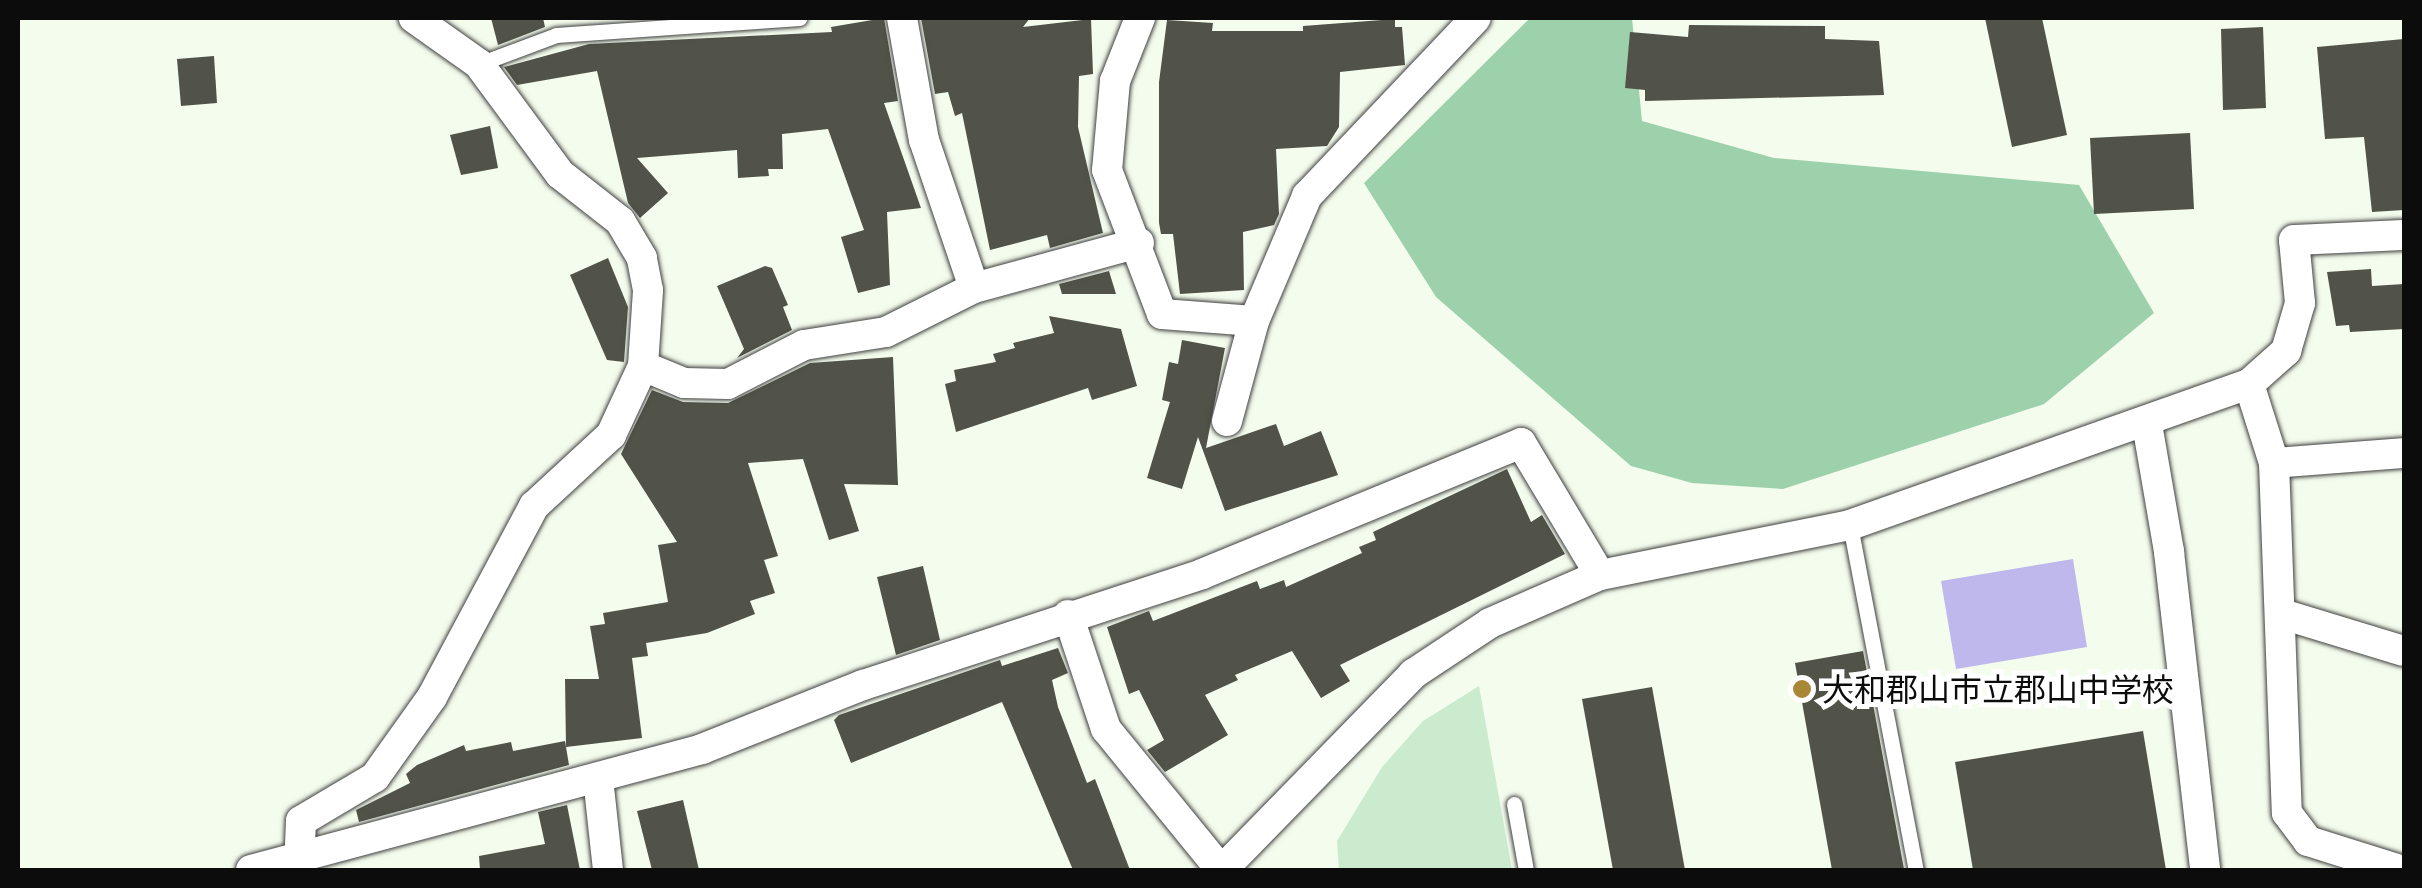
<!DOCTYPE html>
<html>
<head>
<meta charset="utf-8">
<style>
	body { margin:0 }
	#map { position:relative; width:2422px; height:888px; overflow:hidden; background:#f4fced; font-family:"Noto Serif","Noto Sans JP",serif }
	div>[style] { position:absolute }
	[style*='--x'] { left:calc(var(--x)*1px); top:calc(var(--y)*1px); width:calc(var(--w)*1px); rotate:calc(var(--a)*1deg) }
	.forest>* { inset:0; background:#9cd1ac }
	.pitch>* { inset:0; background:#cbebce }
	.water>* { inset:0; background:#beb8ed }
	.building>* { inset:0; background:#515349 }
	.roads { filter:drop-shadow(0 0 2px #3f3f3f) drop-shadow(0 0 2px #3f3f3f) }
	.service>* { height:15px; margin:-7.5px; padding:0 7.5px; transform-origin:7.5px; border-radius:7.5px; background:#fff }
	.minor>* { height:30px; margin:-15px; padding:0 15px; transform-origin:15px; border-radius:15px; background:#fff }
	.dots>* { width:28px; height:28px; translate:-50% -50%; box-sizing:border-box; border:5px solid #fff; border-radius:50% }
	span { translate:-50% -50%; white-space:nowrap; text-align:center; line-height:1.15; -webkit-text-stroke:10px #fff; paint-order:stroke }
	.poi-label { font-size:32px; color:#0c0c0c }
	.left { translate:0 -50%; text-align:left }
	.frame { position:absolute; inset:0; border:20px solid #0c0c0c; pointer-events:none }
</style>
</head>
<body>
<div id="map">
	<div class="forest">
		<div style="clip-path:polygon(1530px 18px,1632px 18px,1642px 121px,1774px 158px,2079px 185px,2154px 313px,2044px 404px,1783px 489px,1692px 483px,1631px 466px,1436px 297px,1364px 183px)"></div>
	</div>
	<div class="pitch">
		<div style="clip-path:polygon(1479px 686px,1512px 870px,1339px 870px,1337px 841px,1382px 767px,1423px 721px)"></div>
	</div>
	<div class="water">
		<div style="clip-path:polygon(2073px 559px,2087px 647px,1956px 669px,1941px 581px)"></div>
	</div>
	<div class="building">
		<div style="clip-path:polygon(491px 18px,543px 18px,545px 27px,498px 45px)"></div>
		<div style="clip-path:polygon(884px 18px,898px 101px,884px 103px,921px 208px,887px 212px,890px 285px,858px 293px,841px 237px,864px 230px,828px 129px,782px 134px,783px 169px,768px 169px,769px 176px,738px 178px,737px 150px,637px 158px,668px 193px,640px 218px,628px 203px,597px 71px,517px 85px,504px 67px,589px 44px,832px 32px,831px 27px)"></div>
		<div style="clip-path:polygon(921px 18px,1030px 18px,1023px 27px,1091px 19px,1093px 74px,1079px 76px,1078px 127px,1103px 233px,1050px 248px,1047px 235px,990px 250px,962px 113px,955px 116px,948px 92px,935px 94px)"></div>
		<div style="clip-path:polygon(1985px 18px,2042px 18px,2067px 135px,2012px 147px)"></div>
		<div style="clip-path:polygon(1395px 19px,1395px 27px,1402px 27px,1405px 65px,1340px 72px,1339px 127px,1327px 146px,1276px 149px,1279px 214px,1274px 225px,1243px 232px,1244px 290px,1180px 294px,1173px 234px,1161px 234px,1159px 223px,1159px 82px,1167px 20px,1213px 23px,1212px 31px,1303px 31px,1303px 26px)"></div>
		<div style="clip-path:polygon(1689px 25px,1825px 26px,1825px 39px,1879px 41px,1884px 95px,1645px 101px,1645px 90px,1625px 88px,1630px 32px,1688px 37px)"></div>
		<div style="clip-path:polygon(2263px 27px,2266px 108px,2223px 110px,2221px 29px)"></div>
		<div style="clip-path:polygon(2404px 39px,2404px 210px,2372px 212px,2364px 137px,2325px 139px,2317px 47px)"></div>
		<div style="clip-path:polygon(214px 56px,217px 103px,181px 106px,177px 59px)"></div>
		<div style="clip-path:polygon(490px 126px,498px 168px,461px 175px,450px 135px)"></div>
		<div style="clip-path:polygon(2190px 133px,2194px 209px,2094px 214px,2090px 138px)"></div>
		<div style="clip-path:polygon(608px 258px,628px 307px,624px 362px,607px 360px,570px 275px)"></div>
		<div style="clip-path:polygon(765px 266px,772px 268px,788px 305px,783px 307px,792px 330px,737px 358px,744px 349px,717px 286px)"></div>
		<div style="clip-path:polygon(2371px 269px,2372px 286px,2404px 284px,2404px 329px,2350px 332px,2349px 325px,2336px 326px,2327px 272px)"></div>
		<div style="clip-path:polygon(1109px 271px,1116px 294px,1062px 294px,1059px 284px)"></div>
		<div style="clip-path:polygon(1049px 316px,1121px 329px,1137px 386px,1092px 400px,1088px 388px,956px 432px,945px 384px,956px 381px,954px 370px,996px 362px,993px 354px,1015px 348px,1013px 343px,1054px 333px)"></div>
		<div style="clip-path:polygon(1182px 340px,1225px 348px,1206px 448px,1276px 424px,1284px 446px,1321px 431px,1338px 475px,1225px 511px,1198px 437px,1182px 489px,1147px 478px,1170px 402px,1162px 400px,1169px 362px,1178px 364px)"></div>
		<div style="clip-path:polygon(893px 357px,898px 485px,844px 484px,859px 531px,829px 540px,803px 459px,748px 463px,778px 556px,764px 560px,775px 593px,750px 601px,755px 614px,707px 633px,646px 643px,648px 656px,632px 658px,642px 738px,566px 747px,565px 679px,599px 679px,590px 626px,605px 624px,603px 613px,668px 602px,658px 545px,677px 542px,621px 454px,652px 390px,683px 402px,728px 403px,810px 363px)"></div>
		<div style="clip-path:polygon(1507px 469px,1531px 522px,1542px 515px,1565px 554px,1340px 665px,1350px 681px,1321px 698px,1292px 651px,1235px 675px,1238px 680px,1205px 695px,1228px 735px,1165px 772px,1147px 750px,1164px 740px,1139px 690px,1129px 694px,1107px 627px,1149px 611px,1153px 621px,1257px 581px,1260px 589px,1284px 580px,1286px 587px,1362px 553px,1359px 547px,1376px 540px,1373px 532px)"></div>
		<div style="clip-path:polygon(923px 566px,940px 640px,896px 655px,877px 577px)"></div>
		<div style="clip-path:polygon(1058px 648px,1068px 673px,1052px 680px,1058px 707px,1087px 783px,1095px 779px,1130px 870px,1073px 870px,1002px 702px,851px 763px,834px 720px,839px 715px,1000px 660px,1002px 666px)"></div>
		<div style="clip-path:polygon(1863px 651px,1904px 869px,1905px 870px,1832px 870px,1795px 663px)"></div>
		<div style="clip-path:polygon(1652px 687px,1685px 870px,1613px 870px,1582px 699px)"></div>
		<div style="clip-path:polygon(2143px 731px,2166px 870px,1973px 870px,1955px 762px)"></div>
		<div style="clip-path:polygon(565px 741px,569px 765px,359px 822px,356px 810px,410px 783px,406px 774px,417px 765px,464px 745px,466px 751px,511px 742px,513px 751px)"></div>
		<div style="clip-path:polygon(683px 800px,699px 870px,652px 870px,637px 811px)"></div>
		<div style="clip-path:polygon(567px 805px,580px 870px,480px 870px,479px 856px,545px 844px,538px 812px)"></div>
	</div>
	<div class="roads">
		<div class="service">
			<div style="--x:479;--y:64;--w:82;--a:-20.6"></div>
			<div style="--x:556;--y:35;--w:244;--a:-4"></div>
			<div style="--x:1850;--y:525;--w:351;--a:79.2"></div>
			<div style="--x:1514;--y:804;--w:67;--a:79.7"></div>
		</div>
		<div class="minor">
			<div style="--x:902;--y:18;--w:124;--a:79.8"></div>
			<div style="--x:924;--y:140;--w:156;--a:71.3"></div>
			<div style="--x:1140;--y:18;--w:68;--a:111.6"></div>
			<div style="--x:1115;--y:81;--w:89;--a:95.1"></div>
			<div style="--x:1107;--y:170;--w:154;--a:69.1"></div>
			<div style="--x:1162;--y:314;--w:92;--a:4.4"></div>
			<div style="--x:643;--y:366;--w:44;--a:22.5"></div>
			<div style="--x:684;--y:383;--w:44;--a:1.3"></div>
			<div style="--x:728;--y:384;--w:85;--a:-27.2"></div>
			<div style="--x:804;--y:345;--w:83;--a:-9"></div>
			<div style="--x:886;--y:332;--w:98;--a:-26.6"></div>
			<div style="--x:974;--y:288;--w:171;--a:-15.3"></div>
			<div style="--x:2249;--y:384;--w:83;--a:72.4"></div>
			<div style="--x:2274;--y:463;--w:350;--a:87.9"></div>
			<div style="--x:2287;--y:813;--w:35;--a:53"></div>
			<div style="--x:2308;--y:841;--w:96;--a:17.5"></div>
			<div style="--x:1227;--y:421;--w:104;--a:-74.9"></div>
			<div style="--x:1254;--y:321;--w:136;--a:-67"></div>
			<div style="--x:1307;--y:196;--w:245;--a:-46.5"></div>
			<div style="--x:2147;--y:424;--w:130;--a:80.2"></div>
			<div style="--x:2169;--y:552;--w:320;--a:83.5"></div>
			<div style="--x:2274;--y:463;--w:130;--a:-4.4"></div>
			<div style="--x:2282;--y:614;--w:127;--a:16.9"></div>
			<div style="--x:1068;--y:615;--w:120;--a:71.6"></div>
			<div style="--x:1106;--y:729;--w:182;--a:50.8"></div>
			<div style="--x:598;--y:778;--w:93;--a:83.8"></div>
			<div style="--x:251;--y:870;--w:467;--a:-15"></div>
			<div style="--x:702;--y:749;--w:173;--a:-21.7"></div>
			<div style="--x:863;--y:685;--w:357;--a:-18.1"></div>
			<div style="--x:1202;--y:574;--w:345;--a:-22.3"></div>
			<div style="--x:1521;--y:443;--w:154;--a:59.1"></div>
			<div style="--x:299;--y:870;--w:49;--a:-87.7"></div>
			<div style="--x:301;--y:821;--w:86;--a:-30.7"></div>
			<div style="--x:375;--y:777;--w:98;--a:-54.5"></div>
			<div style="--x:432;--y:697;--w:217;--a:-61.9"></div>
			<div style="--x:534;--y:506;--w:105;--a:-42.7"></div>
			<div style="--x:611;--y:435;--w:76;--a:-65.1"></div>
			<div style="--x:643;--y:366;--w:76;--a:-86.2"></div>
			<div style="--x:648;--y:290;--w:33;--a:-101"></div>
			<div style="--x:642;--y:258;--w:43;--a:-120.7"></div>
			<div style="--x:620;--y:221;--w:76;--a:-141.9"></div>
			<div style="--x:560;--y:174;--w:137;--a:-126.4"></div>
			<div style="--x:479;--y:64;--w:80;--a:-144.7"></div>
			<div style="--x:1222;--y:870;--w:274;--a:-45.7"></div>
			<div style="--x:1413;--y:674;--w:92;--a:-33.5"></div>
			<div style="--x:1490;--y:623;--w:120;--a:-23.6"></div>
			<div style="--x:1600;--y:575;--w:255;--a:-11.3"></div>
			<div style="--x:1850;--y:525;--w:423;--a:-19.5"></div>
			<div style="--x:2249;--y:384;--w:50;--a:-41.7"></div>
			<div style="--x:2286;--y:351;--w:50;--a:-73.7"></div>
			<div style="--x:2300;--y:303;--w:63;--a:-95.4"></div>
			<div style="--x:2294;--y:240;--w:110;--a:-2.6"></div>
		</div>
	</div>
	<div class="dots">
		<div style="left:1802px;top:689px;background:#a88737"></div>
	</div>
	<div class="poi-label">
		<span class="left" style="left:1822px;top:689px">大和郡山市立郡山中学校</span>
	</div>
	<div class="frame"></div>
</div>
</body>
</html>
